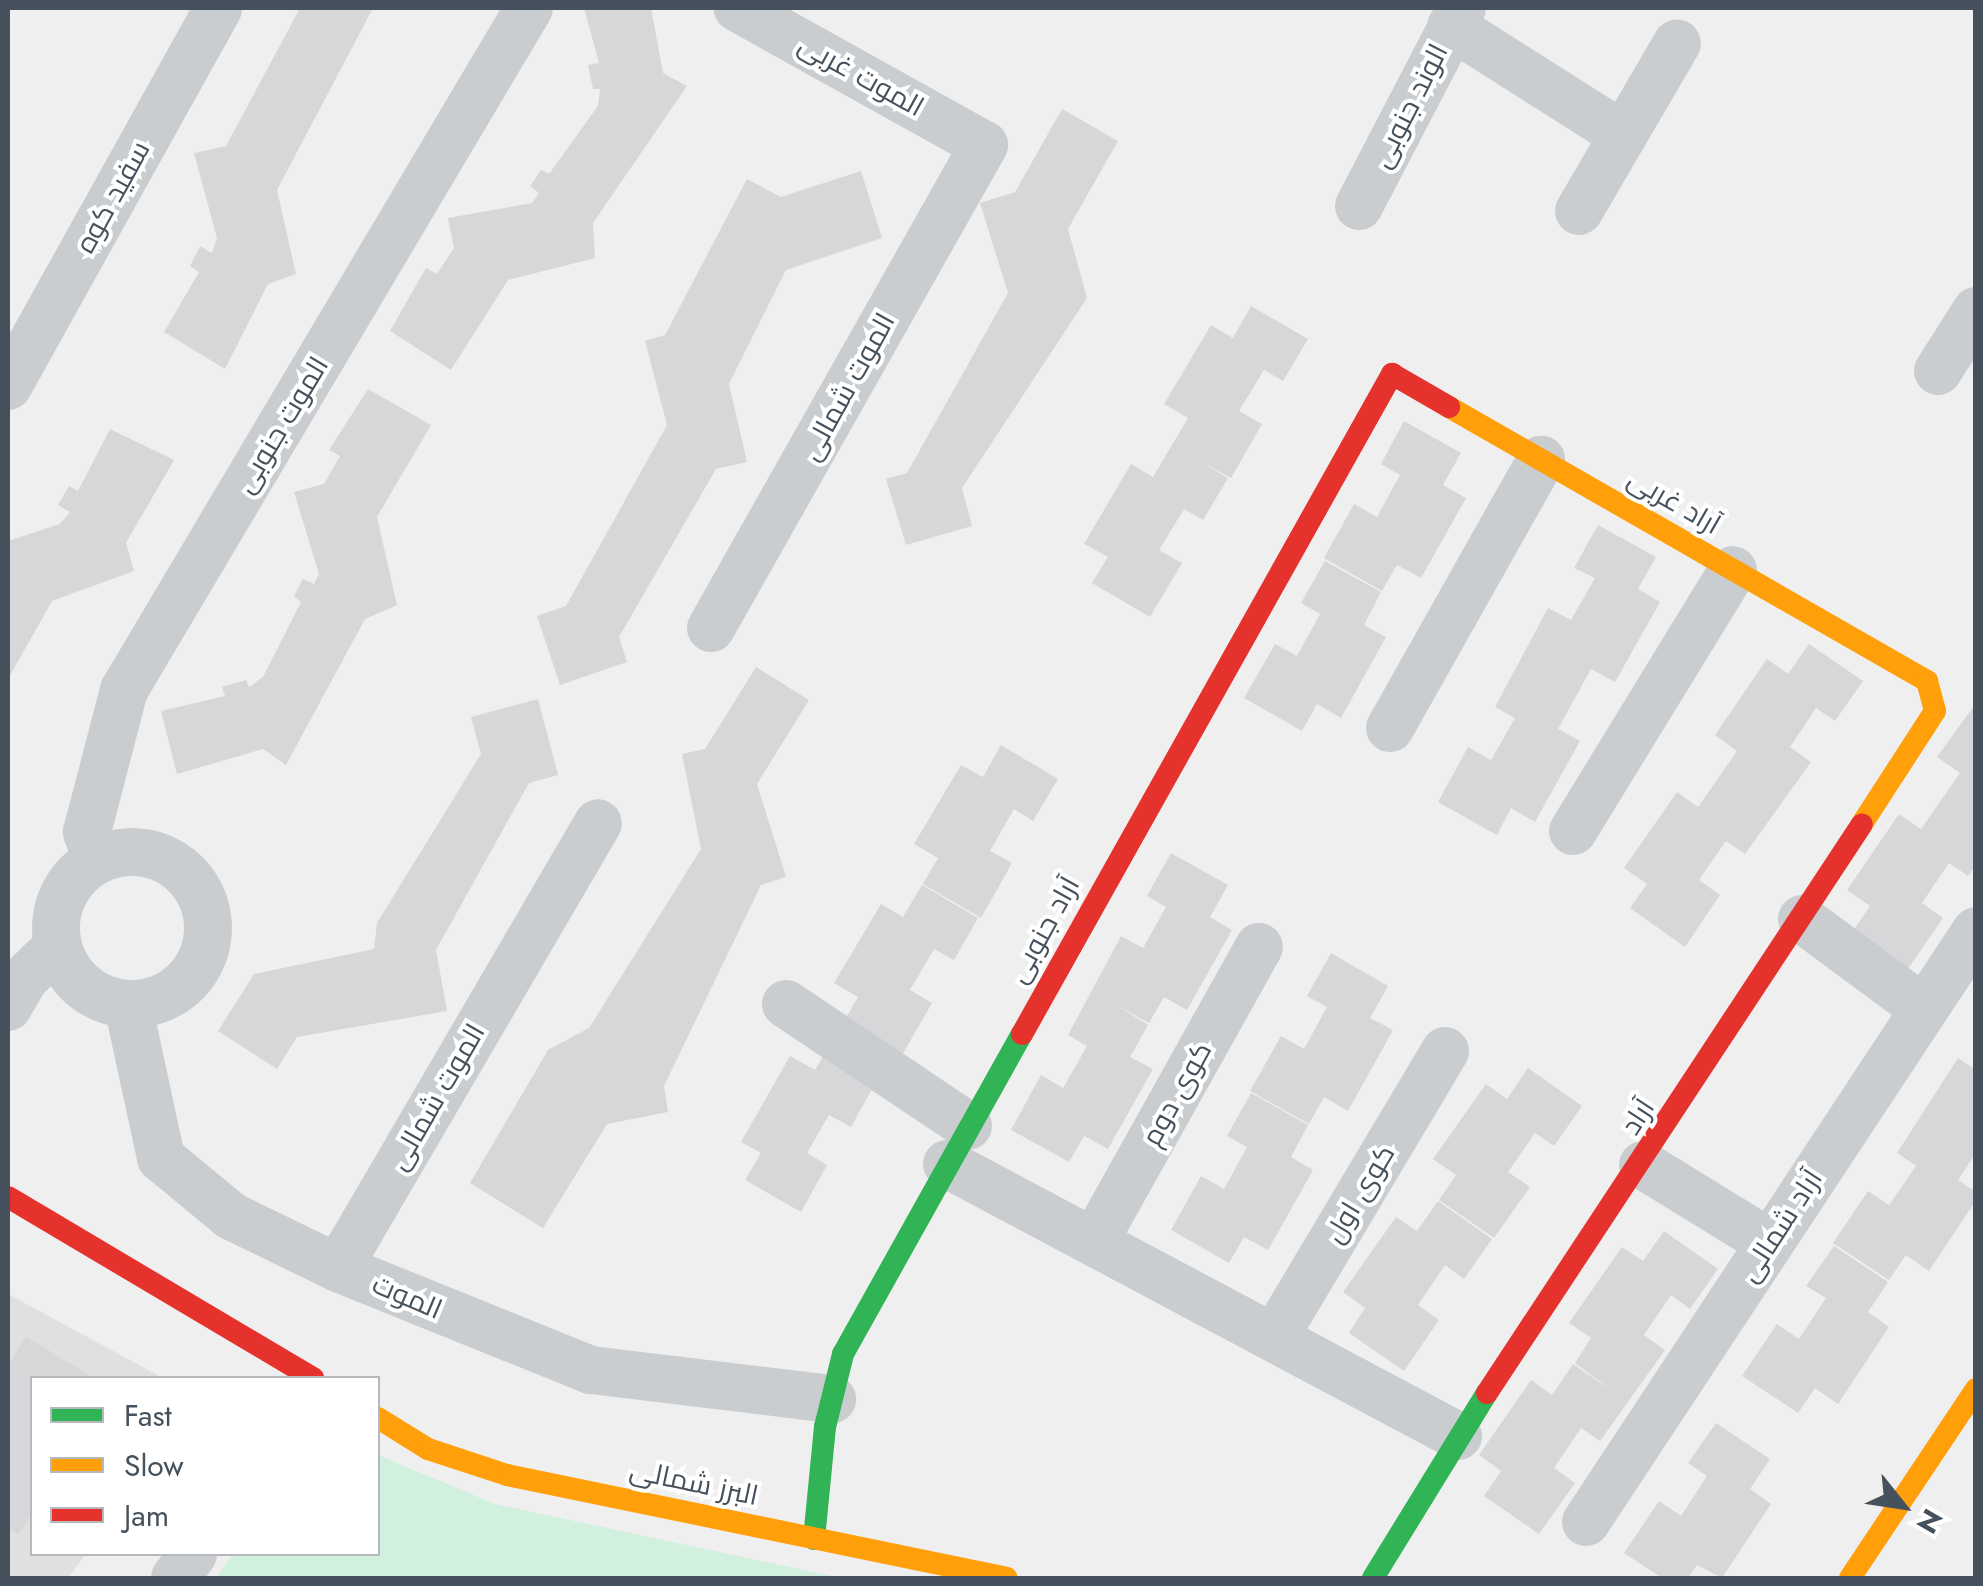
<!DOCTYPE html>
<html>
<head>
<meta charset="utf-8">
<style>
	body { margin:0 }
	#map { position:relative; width:1983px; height:1586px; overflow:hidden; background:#f0efef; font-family:Jost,Cairo,sans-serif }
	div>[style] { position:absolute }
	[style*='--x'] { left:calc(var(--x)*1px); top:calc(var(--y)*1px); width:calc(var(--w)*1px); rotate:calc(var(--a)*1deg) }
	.education>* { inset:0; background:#e1e0e1 }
	.green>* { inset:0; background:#d2f0de }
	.building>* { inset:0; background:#d7d7d9 }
	.street>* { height:48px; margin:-24px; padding:0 24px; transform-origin:24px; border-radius:24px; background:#cacdd0 }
	.street>.ring { margin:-24px; padding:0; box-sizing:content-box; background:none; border:48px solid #cacdd0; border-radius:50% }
	.fast>* { height:22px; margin:-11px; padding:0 11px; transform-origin:11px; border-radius:11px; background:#30b455 }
	.slow>* { height:22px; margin:-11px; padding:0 11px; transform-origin:11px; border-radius:11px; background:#ff9f0a }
	.jam>* { height:22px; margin:-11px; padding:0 11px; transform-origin:11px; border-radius:11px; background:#e5322d }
	span { translate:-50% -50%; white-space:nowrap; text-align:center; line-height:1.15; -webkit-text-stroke:8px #fff; paint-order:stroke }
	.street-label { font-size:28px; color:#45515c }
	.frame { position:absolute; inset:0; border:10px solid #45515c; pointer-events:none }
	.legend { position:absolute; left:30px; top:1376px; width:350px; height:180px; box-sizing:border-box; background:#fff; border:2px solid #b5b9be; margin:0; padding:12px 18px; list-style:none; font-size:30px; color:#45515c }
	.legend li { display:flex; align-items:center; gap:20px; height:50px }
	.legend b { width:50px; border:2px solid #b5b9be }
	.north { position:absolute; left:1853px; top:1456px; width:100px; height:100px; -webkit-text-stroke:8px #fff; paint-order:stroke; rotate:120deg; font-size:28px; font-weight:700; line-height:40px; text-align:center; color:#45515c }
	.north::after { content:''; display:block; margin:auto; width:35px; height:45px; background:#45515c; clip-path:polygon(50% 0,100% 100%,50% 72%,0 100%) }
</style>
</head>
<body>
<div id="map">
	<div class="education">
		<div style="clip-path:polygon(8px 1294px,163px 1378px,32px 1378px,32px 1554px,86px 1554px,68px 1578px,8px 1578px)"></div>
	</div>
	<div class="green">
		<div style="clip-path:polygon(378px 1455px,495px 1504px,841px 1578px,216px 1578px,233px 1554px,378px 1554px)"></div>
	</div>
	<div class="building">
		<div style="clip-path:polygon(300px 8px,373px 8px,277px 190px,296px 274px,268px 284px,225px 369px,164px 332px,199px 272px,190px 266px,200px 246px,212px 253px,217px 238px,194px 153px,226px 146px)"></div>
		<div style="clip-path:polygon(584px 8px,651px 8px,663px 73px,687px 86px,593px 223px,595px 258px,508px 280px,451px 370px,390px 331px,426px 268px,437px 274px,454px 248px,448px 218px,532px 203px,539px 193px,530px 186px,541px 170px,549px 174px,598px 106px,600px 89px,593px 89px,588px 65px,599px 63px)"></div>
		<div style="clip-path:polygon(1062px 109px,1118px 141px,1068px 229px,1087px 298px,962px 488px,972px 526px,906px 545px,886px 479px,907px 473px,1008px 293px,980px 203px,1015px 192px)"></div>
		<div style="clip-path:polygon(861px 171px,882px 238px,786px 270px,729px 384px,747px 462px,716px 469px,619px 637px,627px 662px,560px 685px,537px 616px,566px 606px,667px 425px,645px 341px,665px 335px,747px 179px,781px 197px)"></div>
		<div style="clip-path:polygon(1251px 306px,1308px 339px,1283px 381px,1264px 370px,1239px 411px,1262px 424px,1231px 478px,1199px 461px,1228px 478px,1203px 520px,1184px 509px,1159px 550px,1182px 563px,1150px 617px,1092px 583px,1108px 557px,1084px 544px,1131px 464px,1153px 477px,1188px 418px,1164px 404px,1211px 325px,1233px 338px)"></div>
		<div style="clip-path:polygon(368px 389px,431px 425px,377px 517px,397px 605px,365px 619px,286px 765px,263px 749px,177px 774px,161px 711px,225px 696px,222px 687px,246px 680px,249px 687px,263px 677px,301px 602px,294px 596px,303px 579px,314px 584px,319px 574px,294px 492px,324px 484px,340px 456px,329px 450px)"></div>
		<div style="clip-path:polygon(1404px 421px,1461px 453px,1443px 485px,1466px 498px,1421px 578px,1397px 565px,1382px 591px,1324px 558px,1354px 504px,1377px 517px,1400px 475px,1381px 464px)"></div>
		<div style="clip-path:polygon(110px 429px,174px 460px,126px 543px,134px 571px,52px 601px,8px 679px,8px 541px,60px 524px,70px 512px,58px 505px,69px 486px,78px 491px)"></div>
		<div style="clip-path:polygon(1598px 525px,1656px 557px,1638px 589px,1660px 602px,1615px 682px,1591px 669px,1558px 729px,1580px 741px,1535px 822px,1511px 808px,1497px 835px,1438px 802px,1468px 747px,1491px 760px,1515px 718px,1495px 707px,1548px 608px,1571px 620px,1595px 578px,1574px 568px)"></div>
		<div style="clip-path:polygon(1325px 561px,1381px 592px,1364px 625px,1386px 637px,1341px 718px,1317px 704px,1302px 731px,1244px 698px,1275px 644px,1297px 656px,1320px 614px,1301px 603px)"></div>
		<div style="clip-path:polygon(1809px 644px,1863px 681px,1835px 721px,1816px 708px,1790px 747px,1811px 762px,1745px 854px,1726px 841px,1699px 880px,1720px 895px,1685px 947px,1630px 908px,1647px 884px,1624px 868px,1677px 792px,1698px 807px,1719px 777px,1737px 751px,1715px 735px,1767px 659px,1788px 674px)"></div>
		<div style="clip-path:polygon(756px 667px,809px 700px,757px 784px,786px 877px,761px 885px,664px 1086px,668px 1112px,607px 1124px,543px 1228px,470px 1183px,548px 1050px,589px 1028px,701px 849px,682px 754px,705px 749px)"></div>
		<div style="clip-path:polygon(538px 699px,558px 775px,529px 783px,436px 950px,447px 1011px,297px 1037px,277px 1069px,218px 1031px,254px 974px,374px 949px,377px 923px,481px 754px,471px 717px)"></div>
		<div style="clip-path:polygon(1976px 703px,1976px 865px,1968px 876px,1949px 863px,1922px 903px,1943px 918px,1908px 969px,1853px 931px,1870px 906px,1847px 890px,1899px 814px,1921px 829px,1960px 773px,1937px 757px)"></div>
		<div style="clip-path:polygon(1001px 745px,1058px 779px,1033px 821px,1014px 809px,990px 851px,1012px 863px,981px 918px,923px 884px,938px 858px,914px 844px,961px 765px,983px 777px)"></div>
		<div style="clip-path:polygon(1171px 853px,1228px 885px,1210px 917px,1232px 930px,1187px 1010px,1164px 997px,1149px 1023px,1118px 1006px,1148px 1025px,1130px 1057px,1153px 1069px,1108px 1149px,1084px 1136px,1069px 1162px,1011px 1130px,1041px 1075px,1063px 1088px,1087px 1046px,1068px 1035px,1121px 936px,1143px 948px,1166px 907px,1147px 896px)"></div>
		<div style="clip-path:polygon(922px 885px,978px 918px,954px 960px,934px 949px,910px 990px,932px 1003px,901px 1057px,843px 1023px,858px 997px,834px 983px,881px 904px,903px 917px)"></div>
		<div style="clip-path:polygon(1331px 953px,1388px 986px,1370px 1018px,1393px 1030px,1348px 1111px,1324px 1097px,1309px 1124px,1250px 1091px,1281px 1036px,1304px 1049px,1327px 1007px,1307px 996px)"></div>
		<div style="clip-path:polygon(826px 1051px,877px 1080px,851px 1127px,829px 1115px,807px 1153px,827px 1165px,801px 1212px,745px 1180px,761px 1153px,741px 1142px,790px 1056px,815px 1070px)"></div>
		<div style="clip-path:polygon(1958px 1058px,1976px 1070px,1976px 1153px,1958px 1180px,1976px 1192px,1976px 1200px,1929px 1271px,1906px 1255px,1889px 1280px,1833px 1243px,1868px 1191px,1889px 1205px,1916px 1166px,1897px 1153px)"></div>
		<div style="clip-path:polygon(1528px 1068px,1582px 1106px,1554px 1146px,1535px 1133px,1508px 1172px,1530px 1187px,1494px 1238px,1439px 1200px,1456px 1175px,1433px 1159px,1486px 1084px,1507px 1099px)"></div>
		<div style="clip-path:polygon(1251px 1093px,1308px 1125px,1291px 1157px,1313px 1170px,1268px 1250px,1244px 1237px,1229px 1263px,1171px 1230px,1201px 1176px,1224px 1189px,1247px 1147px,1227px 1136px)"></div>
		<div style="clip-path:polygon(1438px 1201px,1492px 1239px,1464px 1279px,1445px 1265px,1418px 1305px,1439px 1320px,1404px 1371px,1349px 1333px,1365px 1308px,1343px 1292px,1396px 1217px,1417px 1231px)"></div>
		<div style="clip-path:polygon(1664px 1231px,1718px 1269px,1690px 1309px,1671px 1295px,1644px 1335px,1665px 1350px,1600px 1441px,1581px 1428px,1554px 1468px,1575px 1483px,1539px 1534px,1484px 1496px,1501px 1471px,1479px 1455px,1531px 1380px,1552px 1395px,1573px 1364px,1612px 1391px,1575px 1363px,1591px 1338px,1569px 1323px,1622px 1247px,1643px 1261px)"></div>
		<div style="clip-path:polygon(1834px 1246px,1888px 1282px,1868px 1312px,1889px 1327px,1838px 1404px,1815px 1388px,1798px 1413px,1742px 1376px,1777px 1324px,1799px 1339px,1826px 1298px,1806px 1286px)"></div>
		<div style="clip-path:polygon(26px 1336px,93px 1378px,32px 1378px,32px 1513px,18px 1534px,8px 1527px,8px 1366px)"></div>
		<div style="clip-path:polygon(1716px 1423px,1770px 1459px,1750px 1489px,1771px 1504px,1722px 1578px,1697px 1565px,1688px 1578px,1662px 1578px,1624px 1553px,1659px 1501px,1681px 1516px,1707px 1476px,1688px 1463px)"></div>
	</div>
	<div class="street">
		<div style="--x:1451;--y:26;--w:204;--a:32.4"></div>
		<div style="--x:1359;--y:206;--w:223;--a:-62.5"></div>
		<div style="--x:1579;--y:211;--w:194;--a:-59.7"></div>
		<div style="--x:1938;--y:371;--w:71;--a:-57.7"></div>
		<div style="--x:8;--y:386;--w:432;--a:-60.9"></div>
		<div style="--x:711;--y:628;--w:555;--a:-60.52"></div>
		<div style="--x:984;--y:145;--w:282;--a:-150.9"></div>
		<div style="--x:1390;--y:728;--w:308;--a:-60.6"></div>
		<div style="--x:1573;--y:831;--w:306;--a:-58.5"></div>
		<div class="ring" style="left:56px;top:852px;width:104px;height:104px"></div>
		<div style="--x:97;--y:860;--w:30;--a:-110"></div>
		<div style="--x:87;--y:832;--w:147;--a:-75.4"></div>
		<div style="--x:124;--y:690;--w:793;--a:-59.3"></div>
		<div style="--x:1802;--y:919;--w:152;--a:36.4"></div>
		<div style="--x:786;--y:1004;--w:219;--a:33.8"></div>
		<div style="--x:128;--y:1005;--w:157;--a:77.8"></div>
		<div style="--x:161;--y:1158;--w:91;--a:39.6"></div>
		<div style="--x:231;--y:1216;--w:119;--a:25.9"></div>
		<div style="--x:338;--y:1268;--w:273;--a:22"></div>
		<div style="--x:591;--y:1370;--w:243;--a:6.9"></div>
		<div style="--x:8;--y:1007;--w:32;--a:-60"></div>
		<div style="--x:24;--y:979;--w:46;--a:-44.1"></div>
		<div style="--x:947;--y:1164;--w:579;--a:28.03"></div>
		<div style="--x:1643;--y:1165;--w:149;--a:31.6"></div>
		<div style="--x:1094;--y:1242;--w:338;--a:-60.8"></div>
		<div style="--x:338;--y:1268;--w:515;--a:-59.7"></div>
		<div style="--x:1274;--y:1338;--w:334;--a:-59.2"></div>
		<div style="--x:1586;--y:1522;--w:708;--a:-56.58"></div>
		<div style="--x:175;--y:1578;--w:30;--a:-53"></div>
	</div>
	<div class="fast">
		<div style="--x:814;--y:1539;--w:113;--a:-84.4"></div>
		<div style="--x:825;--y:1427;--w:75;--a:-76.1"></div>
		<div style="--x:843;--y:1354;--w:367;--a:-60.8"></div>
		<div style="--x:1373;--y:1578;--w:217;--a:-58.4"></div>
	</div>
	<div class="slow">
		<div style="--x:1449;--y:407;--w:551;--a:29.82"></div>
		<div style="--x:1927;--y:681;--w:31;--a:75"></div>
		<div style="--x:1935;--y:711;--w:135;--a:122.9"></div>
		<div style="--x:378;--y:1418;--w:59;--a:31.8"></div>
		<div style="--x:428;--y:1449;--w:83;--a:18.2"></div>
		<div style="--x:507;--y:1475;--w:510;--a:11.64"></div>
		<div style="--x:1850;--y:1578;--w:227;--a:-56.3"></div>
	</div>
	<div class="jam">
		<div style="--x:1022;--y:1034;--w:757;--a:-60.72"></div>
		<div style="--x:1392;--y:374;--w:66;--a:30.1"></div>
		<div style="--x:8;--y:1197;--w:355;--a:30.7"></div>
		<div style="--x:1487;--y:1393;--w:681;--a:-56.61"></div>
	</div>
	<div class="street-label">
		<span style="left:861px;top:76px;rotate:29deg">الموت غربی</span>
		<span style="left:1410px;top:106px;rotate:-63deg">الوند جنوبی</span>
		<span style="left:113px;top:197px;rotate:-61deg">سفید کوه</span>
		<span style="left:848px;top:387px;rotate:-61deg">الموت شمالی</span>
		<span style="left:282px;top:425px;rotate:-59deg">الموت جنوبی</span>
		<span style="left:1674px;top:502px;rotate:30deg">آراد غربی</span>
		<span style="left:1044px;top:930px;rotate:-61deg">آراد جنوبی</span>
		<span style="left:1177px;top:1094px;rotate:-61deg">کوی دوم</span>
		<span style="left:437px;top:1097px;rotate:-60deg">الموت شمالی</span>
		<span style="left:1638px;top:1117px;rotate:-57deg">آراد</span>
		<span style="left:1360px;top:1194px;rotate:-59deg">کوی اول</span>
		<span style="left:1781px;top:1226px;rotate:-57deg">آراد شمالی</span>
		<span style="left:407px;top:1297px;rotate:23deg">الموت</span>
		<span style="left:694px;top:1483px;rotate:12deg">البرز شمالی</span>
	</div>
	<div class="frame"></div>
	<ul class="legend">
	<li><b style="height:12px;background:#30b455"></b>Fast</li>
	<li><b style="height:12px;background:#ff9f0a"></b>Slow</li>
	<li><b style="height:12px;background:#e5322d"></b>Jam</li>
	</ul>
	<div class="north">N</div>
</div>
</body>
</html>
